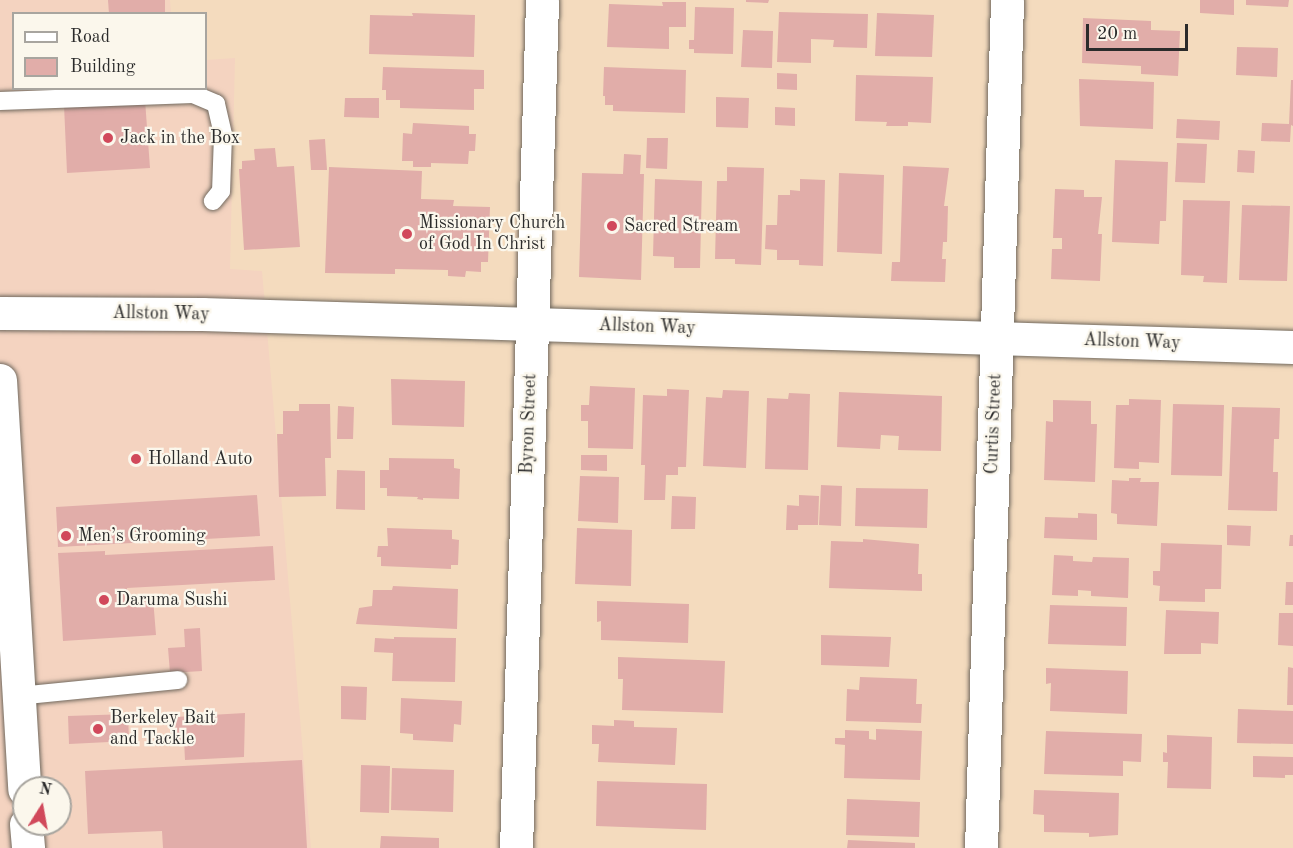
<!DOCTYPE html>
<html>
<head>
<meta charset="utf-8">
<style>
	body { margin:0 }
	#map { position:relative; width:1293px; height:848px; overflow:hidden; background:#f4dbbe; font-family:"Old Standard TT",serif }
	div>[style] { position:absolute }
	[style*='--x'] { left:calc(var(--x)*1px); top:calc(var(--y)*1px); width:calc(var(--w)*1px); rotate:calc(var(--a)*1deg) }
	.built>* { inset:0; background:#f4d3c0 }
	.building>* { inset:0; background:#e1ada9 }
	.roads { filter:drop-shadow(0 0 2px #71695e) drop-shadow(0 0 2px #71695e) }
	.service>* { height:18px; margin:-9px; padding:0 9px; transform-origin:9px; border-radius:9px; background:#fff }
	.minor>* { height:33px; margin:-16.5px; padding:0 16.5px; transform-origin:16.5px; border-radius:16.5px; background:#fff }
	.primary>* { height:33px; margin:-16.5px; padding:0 16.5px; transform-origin:16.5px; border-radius:16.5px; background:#fff }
	.dots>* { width:16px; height:16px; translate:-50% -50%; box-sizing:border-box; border:3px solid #fbf7ec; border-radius:50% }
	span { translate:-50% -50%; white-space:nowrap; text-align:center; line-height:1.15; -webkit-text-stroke:4.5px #fbf7ec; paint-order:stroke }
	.poi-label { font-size:18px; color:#2b2b2b }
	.left { translate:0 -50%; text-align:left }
	.street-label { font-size:18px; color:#2b2b2b }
	.legend { position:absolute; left:12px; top:12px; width:195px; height:78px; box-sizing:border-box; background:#fbf7ec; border:2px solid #a8a59f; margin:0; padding:8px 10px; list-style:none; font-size:18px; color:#2b2b2b }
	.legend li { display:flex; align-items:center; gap:12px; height:30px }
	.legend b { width:30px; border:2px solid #a8a59f }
	.north { position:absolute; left:12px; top:776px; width:60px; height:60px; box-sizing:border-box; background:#fbf7ec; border:2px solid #a8a59f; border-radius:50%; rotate:11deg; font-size:16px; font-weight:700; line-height:24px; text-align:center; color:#2b2b2b }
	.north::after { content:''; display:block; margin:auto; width:21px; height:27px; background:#d1495b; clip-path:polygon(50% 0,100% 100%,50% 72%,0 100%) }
	.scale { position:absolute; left:1086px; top:24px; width:102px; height:27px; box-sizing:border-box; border:3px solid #2b2b2b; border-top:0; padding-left:8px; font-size:18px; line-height:21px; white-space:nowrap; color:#2b2b2b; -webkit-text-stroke:4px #fbf7ec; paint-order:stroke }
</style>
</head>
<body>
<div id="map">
	<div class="built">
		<div style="clip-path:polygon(evenodd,0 0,170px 0,171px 13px,14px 14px,14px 88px,206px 88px,206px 60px,235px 58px,230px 269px,262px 271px,311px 848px,0 848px,0 0,24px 788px,60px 788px,60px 824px,24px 824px,24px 788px)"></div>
	</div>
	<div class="building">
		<div style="clip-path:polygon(108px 0,165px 0,165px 14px,109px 14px)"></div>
		<div style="clip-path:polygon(746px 0,769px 0,768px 3px,746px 2px)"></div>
		<div style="clip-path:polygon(1200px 0,1234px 0,1234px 15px,1200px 13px)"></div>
		<div style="clip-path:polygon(1246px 0,1289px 0,1288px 7px,1246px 5px)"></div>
		<div style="clip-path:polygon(662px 2px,686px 2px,686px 27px,669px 27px,669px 49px,607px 47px,609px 4px,663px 6px)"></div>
		<div style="clip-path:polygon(695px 7px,734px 8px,733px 54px,694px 53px,694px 49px,689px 49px,689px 40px,694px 40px)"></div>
		<div style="clip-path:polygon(779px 12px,868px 14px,867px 48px,833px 47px,834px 40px,811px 39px,811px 63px,777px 62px)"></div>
		<div style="clip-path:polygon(412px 13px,475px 15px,474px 57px,369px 54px,370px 15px,413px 16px)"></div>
		<div style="clip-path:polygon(877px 13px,934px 15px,932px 57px,875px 56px)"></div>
		<div style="clip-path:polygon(1083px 18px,1151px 21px,1151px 30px,1180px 31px,1178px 76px,1141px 74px,1141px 66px,1082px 63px)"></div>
		<div style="clip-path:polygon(743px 30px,773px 31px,772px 68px,741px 67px)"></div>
		<div style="clip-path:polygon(1237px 47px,1278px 48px,1277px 77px,1236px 75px)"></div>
		<div style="clip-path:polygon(383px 67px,484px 70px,484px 89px,474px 89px,474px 110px,400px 108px,400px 100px,386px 100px,386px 90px,382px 90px)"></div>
		<div style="clip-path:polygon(604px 67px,686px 70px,685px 113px,613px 111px,613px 105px,605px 105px,605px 96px,603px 96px)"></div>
		<div style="clip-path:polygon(777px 73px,797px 74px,797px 90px,777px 89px)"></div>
		<div style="clip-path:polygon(856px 75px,933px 77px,931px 123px,908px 122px,908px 126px,886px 126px,887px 122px,855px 121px)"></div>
		<div style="clip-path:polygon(1079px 79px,1154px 82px,1153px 129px,1080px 126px)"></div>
		<div style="clip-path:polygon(1291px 80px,1293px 80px,1293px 126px,1291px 125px,1290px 142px,1261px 141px,1262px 123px,1289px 124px)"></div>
		<div style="clip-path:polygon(716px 97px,749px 98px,748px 128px,716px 127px)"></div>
		<div style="clip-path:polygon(345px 98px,379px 98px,379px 118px,344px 117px)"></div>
		<div style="clip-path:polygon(145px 100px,150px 168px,67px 173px,64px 105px)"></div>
		<div style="clip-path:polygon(775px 107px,795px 108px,795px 126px,775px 125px)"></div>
		<div style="clip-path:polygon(1177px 119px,1220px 121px,1219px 140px,1176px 138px)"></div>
		<div style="clip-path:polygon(413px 123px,469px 126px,469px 134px,476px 134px,475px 151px,469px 151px,468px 164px,431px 163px,431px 167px,413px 167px,413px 161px,402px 161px,403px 133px,412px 134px)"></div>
		<div style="clip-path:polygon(647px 138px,668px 138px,667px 169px,646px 168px)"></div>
		<div style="clip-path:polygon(325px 139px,327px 170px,311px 170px,309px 140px)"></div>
		<div style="clip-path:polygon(1177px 143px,1207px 144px,1205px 183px,1175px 182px)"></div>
		<div style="clip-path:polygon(275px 148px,277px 167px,294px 166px,300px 247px,244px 250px,239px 169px,242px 169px,242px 161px,255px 160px,254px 149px)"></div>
		<div style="clip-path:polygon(1238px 150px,1255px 151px,1254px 173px,1237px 172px)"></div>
		<div style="clip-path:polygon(624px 154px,641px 155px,640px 174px,644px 174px,641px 280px,579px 277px,582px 173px,623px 174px)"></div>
		<div style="clip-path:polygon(1115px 160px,1168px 162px,1166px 221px,1160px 221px,1159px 244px,1112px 242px)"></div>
		<div style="clip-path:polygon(903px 166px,949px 168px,944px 206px,948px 206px,947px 242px,943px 242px,942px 259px,946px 259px,945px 282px,891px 281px,892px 262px,900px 262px)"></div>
		<div style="clip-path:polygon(329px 167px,422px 171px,421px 199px,454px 200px,453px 206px,490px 207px,488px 262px,481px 262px,481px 272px,466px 271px,465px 277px,448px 276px,448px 270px,395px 269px,395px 274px,325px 273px)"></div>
		<div style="clip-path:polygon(727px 167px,764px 168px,761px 265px,735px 264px,735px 259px,715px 259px,717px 181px,727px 181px)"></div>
		<div style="clip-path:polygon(839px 173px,884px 175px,882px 254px,837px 252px)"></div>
		<div style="clip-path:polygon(655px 179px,702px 181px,700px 268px,674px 268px,674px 257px,653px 256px)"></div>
		<div style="clip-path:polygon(800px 179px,825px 180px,823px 266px,799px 265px,799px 260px,777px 260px,777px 250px,765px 249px,766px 225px,777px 225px,778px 195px,790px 195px,790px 190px,800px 191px)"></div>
		<div style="clip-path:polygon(1055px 189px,1084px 190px,1084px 197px,1102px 197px,1098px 234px,1102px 234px,1100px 281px,1051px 279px,1052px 249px,1062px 249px,1062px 238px,1053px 238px)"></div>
		<div style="clip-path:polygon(1183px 200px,1230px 201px,1227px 283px,1203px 282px,1204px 276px,1181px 275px)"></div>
		<div style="clip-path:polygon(1242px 205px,1290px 206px,1287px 281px,1239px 280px)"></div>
		<div style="clip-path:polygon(391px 379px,465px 381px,464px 427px,392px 425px)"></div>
		<div style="clip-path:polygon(590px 386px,635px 388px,633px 449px,588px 448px,588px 421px,581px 421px,581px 405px,589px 405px)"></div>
		<div style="clip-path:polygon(667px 389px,689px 390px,686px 467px,678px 467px,678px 475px,666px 475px,665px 500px,644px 500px,645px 465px,641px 465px,643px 395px,667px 396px)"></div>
		<div style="clip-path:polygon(723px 390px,749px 391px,746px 468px,703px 466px,706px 397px,722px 398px)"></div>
		<div style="clip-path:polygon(839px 392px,942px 396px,941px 451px,898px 450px,899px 436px,881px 435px,880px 449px,837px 447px)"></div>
		<div style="clip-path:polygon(789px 393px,810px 394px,808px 470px,765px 469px,767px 398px,788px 399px)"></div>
		<div style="clip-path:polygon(1129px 399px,1161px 400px,1159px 463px,1139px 462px,1139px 469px,1114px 468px,1116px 405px,1129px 405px)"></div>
		<div style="clip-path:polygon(1053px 400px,1091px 401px,1091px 424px,1097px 424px,1095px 482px,1044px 480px,1046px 421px,1053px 422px)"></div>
		<div style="clip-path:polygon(299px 404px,330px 404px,331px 458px,325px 458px,326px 496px,279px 497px,277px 434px,283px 434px,283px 411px,299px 411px)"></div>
		<div style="clip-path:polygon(1173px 404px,1224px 405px,1222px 476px,1171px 475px)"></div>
		<div style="clip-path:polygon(338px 406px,354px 407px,353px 439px,337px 439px)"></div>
		<div style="clip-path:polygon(1232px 407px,1280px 408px,1279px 439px,1274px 439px,1273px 472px,1278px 472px,1277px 511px,1228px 510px)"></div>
		<div style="clip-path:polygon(581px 455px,607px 455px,607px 471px,581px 470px)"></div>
		<div style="clip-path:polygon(389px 458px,454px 459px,454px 468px,460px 469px,459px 499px,423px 498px,423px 500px,417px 499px,418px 497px,387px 496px,387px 488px,380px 488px,380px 470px,389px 470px)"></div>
		<div style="clip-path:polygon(337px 470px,365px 471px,365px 510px,336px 509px)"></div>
		<div style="clip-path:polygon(580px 476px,619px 477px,618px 523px,578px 521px)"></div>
		<div style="clip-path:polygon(1129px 478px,1141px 478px,1140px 482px,1159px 482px,1157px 526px,1117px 524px,1117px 514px,1111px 513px,1112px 480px,1129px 481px)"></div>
		<div style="clip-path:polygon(821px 485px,842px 486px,841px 526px,819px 525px)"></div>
		<div style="clip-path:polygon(856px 488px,928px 489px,927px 528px,855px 526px)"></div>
		<div style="clip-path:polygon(257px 495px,260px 536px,58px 547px,56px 507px)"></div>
		<div style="clip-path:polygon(799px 495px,819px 496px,818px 525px,798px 525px,798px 530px,786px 530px,787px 505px,799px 506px)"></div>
		<div style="clip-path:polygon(672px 496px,696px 497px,695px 529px,671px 529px)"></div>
		<div style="clip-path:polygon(1078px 513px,1097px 514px,1097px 540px,1044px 538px,1045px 517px,1078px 518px)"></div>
		<div style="clip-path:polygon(1227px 525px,1251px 526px,1250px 546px,1227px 545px)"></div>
		<div style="clip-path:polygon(387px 528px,452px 530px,452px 539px,459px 540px,458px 565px,451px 565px,451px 569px,381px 566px,381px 557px,377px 557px,378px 546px,388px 546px)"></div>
		<div style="clip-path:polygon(577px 528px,632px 530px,631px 586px,575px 584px)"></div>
		<div style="clip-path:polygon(1290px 535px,1293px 535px,1293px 546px,1289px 546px)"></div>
		<div style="clip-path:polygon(863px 539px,919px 544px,918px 574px,922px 574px,922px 591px,829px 588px,831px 541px,863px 542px)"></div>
		<div style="clip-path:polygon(1161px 543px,1222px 545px,1221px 589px,1205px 589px,1205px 602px,1159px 601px,1160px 586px,1153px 585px,1153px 571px,1160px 571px)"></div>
		<div style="clip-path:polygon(273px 546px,275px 580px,127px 588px,127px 599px,153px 598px,156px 635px,63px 641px,58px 553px,105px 551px,105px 555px)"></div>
		<div style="clip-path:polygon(1054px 555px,1073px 556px,1073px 561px,1092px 562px,1093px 557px,1129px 558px,1128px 598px,1091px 596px,1091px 591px,1078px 590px,1078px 596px,1052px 595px)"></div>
		<div style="clip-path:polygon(1286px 582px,1293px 582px,1293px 605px,1285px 605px)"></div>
		<div style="clip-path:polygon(393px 586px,458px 589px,457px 629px,356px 624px,359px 608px,372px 606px,373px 590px,392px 590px)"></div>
		<div style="clip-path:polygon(597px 601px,689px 604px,688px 643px,601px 640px,601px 621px,597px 622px)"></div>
		<div style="clip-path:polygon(1050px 605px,1127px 607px,1126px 646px,1048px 644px)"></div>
		<div style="clip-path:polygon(1166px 610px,1219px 612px,1218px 644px,1201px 643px,1201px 654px,1164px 654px)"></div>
		<div style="clip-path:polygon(1279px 613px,1293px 613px,1293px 646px,1278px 645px)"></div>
		<div style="clip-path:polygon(200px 628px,202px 671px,170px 673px,168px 648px,185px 647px,184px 629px)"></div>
		<div style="clip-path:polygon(821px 635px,891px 637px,889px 667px,821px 665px)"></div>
		<div style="clip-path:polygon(394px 637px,456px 638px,455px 682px,392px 681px,393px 653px,374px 652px,375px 638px,394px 639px)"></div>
		<div style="clip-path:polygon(618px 657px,725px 661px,723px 713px,622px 710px,623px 679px,618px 679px)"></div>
		<div style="clip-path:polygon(1288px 667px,1293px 668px,1293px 705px,1287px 705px)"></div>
		<div style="clip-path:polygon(1046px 668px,1128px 671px,1127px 714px,1050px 711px,1051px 683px,1046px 684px)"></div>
		<div style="clip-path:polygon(860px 677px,917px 679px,916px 704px,922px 704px,921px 723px,846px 721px,847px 689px,859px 690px)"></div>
		<div style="clip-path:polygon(341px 686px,367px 687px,366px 720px,341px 719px)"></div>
		<div style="clip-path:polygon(401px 698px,462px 701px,461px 725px,454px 724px,453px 742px,413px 740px,413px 734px,400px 733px)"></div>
		<div style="clip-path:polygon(1238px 709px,1293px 711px,1293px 744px,1237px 743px)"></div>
		<div style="clip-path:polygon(245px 713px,244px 757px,185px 760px,184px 740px,176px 740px,175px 717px)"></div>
		<div style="clip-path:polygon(128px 714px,129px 741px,69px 744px,68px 716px)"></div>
		<div style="clip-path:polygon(614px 720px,634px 721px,634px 727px,677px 728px,675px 765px,598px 762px,599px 744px,592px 744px,592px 725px,614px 726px)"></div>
		<div style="clip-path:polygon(876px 729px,922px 731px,920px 780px,844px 778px,845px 745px,835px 744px,835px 738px,845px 738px,845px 730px,869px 731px,869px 739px,876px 740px)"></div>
		<div style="clip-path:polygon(1046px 731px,1142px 734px,1141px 762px,1123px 761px,1123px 776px,1044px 774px)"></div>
		<div style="clip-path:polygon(1167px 735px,1212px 737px,1211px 789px,1167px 788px,1168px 762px,1163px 762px,1163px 752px,1167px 753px)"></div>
		<div style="clip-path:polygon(1253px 756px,1293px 757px,1293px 775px,1285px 775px,1285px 778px,1253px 777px)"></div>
		<div style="clip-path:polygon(302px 760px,307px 848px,163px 848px,162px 831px,88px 834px,85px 771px)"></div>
		<div style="clip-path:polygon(361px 765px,390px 766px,389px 813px,360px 812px)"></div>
		<div style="clip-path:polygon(392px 768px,454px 770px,453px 812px,391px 810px)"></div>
		<div style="clip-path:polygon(597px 781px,707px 784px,706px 830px,596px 826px)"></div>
		<div style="clip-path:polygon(1034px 790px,1119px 793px,1118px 835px,1089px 837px,1089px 833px,1044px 832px,1044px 815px,1033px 814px)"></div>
		<div style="clip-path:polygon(847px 799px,920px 802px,919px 837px,846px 835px)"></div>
		<div style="clip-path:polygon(381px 836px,439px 838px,439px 848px,380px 848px)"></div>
		<div style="clip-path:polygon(848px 840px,915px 843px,915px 848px,847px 848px)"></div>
	</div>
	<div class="roads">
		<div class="service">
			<div style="--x:0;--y:101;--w:193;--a:-2.1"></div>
			<div style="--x:193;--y:94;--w:25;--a:23"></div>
			<div style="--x:216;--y:104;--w:32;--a:77"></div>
			<div style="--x:223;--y:135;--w:56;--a:92"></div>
			<div style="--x:221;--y:191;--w:13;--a:129"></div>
			<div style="--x:18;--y:696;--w:161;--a:-5.7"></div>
		</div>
		<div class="minor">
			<div style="--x:0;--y:313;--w:202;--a:0.3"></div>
			<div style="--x:202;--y:314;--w:1091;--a:1.73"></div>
			<div style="--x:516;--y:848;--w:848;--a:-88.24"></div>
			<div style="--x:981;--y:848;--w:848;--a:-88.24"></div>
		</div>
		<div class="primary">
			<div style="--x:0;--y:380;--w:410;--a:86.6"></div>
			<div style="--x:26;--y:824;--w:24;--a:85"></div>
		</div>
	</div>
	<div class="dots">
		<div style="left:108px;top:138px;background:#d1495b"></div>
		<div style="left:612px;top:226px;background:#d1495b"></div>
		<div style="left:407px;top:234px;background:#d1495b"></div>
		<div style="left:136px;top:459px;background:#d1495b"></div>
		<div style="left:66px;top:536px;background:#d1495b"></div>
		<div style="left:104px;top:600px;background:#d1495b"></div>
		<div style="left:98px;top:729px;background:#d1495b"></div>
	</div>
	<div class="poi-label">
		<span class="left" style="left:120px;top:138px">Jack in the Box</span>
		<span class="left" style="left:419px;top:234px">Missionary Church<br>of God In Christ</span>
		<span class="left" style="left:624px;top:226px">Sacred Stream</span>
		<span class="left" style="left:148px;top:459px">Holland Auto</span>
		<span class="left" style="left:78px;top:536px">Men’s Grooming</span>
		<span class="left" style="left:116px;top:600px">Daruma Sushi</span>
		<span class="left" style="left:110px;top:729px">Berkeley Bait<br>and Tackle</span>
	</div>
	<div class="street-label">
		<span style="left:161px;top:314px;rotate:1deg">Allston Way</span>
		<span style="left:647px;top:327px;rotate:2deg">Allston Way</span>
		<span style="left:1132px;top:342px;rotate:2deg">Allston Way</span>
		<span style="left:529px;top:424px;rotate:-88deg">Byron Street</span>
		<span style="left:994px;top:424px;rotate:-88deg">Curtis Street</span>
	</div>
	<ul class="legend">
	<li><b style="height:8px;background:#fff"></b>Road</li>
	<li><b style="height:16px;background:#e1ada9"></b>Building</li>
	</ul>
	<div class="north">N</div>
	<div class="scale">20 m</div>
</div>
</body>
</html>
